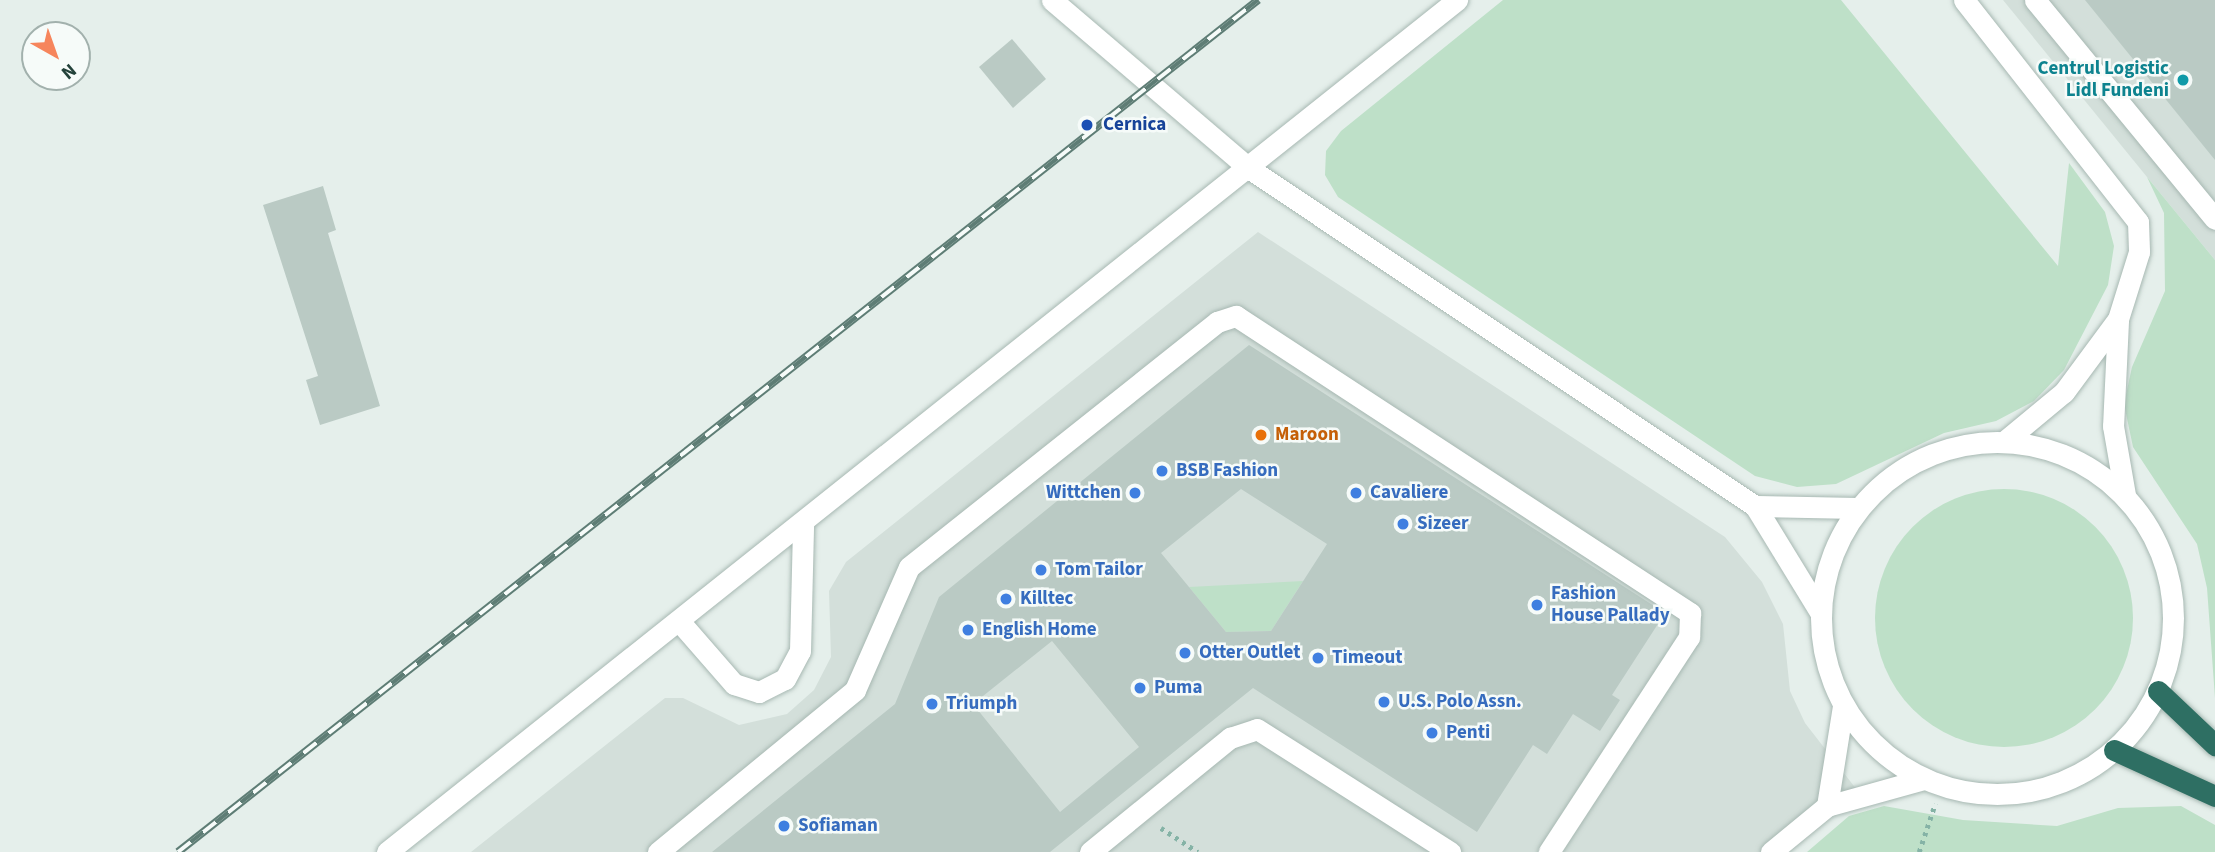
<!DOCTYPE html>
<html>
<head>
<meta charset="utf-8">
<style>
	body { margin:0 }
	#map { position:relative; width:2215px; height:852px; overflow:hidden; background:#e5efeb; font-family:"Source Sans 3",sans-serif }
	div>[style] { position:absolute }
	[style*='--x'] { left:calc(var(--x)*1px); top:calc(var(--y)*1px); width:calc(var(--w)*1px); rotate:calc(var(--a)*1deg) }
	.built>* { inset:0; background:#d3dfda }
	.green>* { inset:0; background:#bee0c8 }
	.round { border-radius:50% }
	.building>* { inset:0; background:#bacac4 }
	.path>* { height:4.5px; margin-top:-2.25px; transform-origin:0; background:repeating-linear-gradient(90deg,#85b3a6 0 3.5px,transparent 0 8.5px) }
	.roads { filter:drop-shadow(0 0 2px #a7b8b2) drop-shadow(0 0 2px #a7b8b2) }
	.minor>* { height:21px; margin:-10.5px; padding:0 10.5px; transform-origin:10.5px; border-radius:10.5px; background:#fff }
	.minor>.ring { margin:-10.5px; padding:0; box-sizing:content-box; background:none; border:21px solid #fff; border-radius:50% }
	.highway>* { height:21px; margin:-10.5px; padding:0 10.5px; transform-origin:10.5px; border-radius:10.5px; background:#2e6f63 }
	.rail>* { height:8px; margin-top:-4px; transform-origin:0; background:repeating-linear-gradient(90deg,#f6fbf9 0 16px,#5e7d75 0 32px); box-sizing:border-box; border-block:2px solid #5e7d75 }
	.dots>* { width:19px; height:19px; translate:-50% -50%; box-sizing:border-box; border:4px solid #f6fbf9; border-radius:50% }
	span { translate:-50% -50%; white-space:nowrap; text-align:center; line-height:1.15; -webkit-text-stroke:5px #f6fbf9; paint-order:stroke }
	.culture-label { font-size:19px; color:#0d838f; font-weight:700 }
	.right { translate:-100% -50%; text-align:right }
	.transit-label { font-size:19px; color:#164399; font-weight:700 }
	.left { translate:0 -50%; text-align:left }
	.food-label { font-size:19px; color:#c56008; font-weight:700 }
	.shop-label { font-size:19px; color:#366cbe; font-weight:700 }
	.north { position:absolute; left:21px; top:21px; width:70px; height:70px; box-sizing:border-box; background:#f6fbf9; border:2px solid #a2b1ad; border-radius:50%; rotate:140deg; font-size:19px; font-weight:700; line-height:28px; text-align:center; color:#23423a }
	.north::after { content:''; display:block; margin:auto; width:24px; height:32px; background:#f6855c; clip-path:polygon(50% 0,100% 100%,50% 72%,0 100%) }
</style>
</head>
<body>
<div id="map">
	<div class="built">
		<div style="clip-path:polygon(2003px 0,2215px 0,2215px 260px,2147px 177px)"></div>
		<div style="clip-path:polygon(1258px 232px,1725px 537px,1762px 582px,1783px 624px,1790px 691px,1805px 723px,1857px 790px,1770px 852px,471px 852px,665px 698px,683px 698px,739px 725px,787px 714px,814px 690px,831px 657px,829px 591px,846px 562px)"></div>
	</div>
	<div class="green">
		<div style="clip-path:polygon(1503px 0,1841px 0,2058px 266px,2069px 163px,2105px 212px,2114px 246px,2108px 285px,2064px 370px,2034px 401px,1996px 421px,1944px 433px,1836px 484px,1797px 487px,1755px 476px,1338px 197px,1325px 175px,1326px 151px,1341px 131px)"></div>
		<div style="clip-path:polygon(2147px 177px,2215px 260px,2215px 698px,2207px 588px,2197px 544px,2133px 447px,2124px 404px,2132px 367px,2165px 291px,2164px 213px)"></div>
		<div class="round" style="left:1875px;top:489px;width:258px;height:258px"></div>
		<div style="clip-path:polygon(1303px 581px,1271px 631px,1226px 632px,1189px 587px)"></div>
		<div style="clip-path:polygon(1884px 806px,1963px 820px,2057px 826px,2118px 808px,2181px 806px,2215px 825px,2215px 852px,1807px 852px,1849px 816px)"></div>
	</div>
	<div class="building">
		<div style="clip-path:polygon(2085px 0,2215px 0,2215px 160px)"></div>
		<div style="clip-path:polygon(1012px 39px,1046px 79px,1013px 108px,979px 67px)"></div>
		<div style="clip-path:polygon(323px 186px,336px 230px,328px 233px,380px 406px,320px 425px,306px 380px,318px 376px,263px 205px)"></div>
		<div style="clip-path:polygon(evenodd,1249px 345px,1665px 613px,1612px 695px,1620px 700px,1600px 731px,1573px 714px,1547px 754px,1533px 745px,1477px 832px,1253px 688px,1050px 852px,712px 852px,895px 704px,939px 597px,1249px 345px,1241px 489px,1327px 544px,1271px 631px,1226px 632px,1161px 553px,1241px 489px,1249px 345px,1052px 641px,1139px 747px,1060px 812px,973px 704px,1052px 641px)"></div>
	</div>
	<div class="path">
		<div style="--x:1161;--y:828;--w:44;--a:33"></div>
		<div style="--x:1919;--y:852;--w:51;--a:-71.6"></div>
	</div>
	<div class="roads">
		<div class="minor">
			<div style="--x:1052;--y:0;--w:260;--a:40.5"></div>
			<div style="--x:1250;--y:169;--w:607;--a:33.72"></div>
			<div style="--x:1755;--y:506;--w:124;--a:58.5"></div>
			<div style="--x:1964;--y:0;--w:282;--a:51.9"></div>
			<div style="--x:2138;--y:222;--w:30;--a:88"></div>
			<div style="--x:2139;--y:252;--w:70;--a:107.4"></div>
			<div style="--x:2118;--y:319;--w:91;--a:126.5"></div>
			<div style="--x:2064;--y:392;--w:77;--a:140.3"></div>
			<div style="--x:2035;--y:0;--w:283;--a:50.6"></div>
			<div style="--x:2118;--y:321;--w:105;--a:92.7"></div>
			<div style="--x:2113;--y:426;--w:70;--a:80.1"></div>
			<div class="ring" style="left:1821px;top:442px;width:331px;height:331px"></div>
			<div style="--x:1755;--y:506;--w:104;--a:1.1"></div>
			<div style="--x:679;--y:621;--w:84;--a:48.9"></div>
			<div style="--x:734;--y:684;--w:26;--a:18"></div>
			<div style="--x:759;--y:692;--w:29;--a:-27"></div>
			<div style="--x:785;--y:679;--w:32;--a:-62"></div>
			<div style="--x:800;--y:651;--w:127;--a:-88.6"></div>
			<div style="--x:1827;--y:806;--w:101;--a:-80.9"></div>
			<div style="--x:387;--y:852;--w:1368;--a:-38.53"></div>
			<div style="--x:658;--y:852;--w:255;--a:-39.4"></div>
			<div style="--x:855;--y:690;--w:134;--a:-66.3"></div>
			<div style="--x:909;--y:567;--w:394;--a:-38.5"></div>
			<div style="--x:1217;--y:322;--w:20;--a:-18"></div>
			<div style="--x:1236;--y:316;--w:543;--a:33.19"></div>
			<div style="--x:1690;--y:613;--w:24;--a:92"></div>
			<div style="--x:1689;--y:637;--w:257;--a:123.1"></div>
			<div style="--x:1090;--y:852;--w:181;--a:-39.2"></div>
			<div style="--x:1230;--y:738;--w:28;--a:-18"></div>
			<div style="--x:1257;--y:729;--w:229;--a:32.5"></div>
			<div style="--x:1771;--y:852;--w:72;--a:-39.4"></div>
			<div style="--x:1827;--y:806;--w:101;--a:-15.6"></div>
		</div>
		<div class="highway">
			<div style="--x:2158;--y:691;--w:79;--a:43.5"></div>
			<div style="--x:2114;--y:750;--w:111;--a:24.5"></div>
		</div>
	</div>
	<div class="rail">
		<div style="--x:178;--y:852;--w:1376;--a:-38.27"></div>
	</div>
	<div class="dots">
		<div style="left:2183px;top:80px;background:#0f9aa8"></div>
		<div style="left:1087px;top:125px;background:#1a4fb4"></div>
		<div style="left:1261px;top:435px;background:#e8710a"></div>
		<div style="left:1162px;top:471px;background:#3f7fe0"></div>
		<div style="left:1135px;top:493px;background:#3f7fe0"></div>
		<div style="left:1356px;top:493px;background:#3f7fe0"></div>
		<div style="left:1403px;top:524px;background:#3f7fe0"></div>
		<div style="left:1041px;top:570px;background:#3f7fe0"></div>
		<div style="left:1006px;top:599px;background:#3f7fe0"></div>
		<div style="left:1537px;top:605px;background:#3f7fe0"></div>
		<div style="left:968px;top:630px;background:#3f7fe0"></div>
		<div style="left:1185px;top:653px;background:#3f7fe0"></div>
		<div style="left:1318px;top:658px;background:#3f7fe0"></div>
		<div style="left:1140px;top:688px;background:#3f7fe0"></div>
		<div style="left:1384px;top:702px;background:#3f7fe0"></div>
		<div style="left:932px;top:704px;background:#3f7fe0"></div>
		<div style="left:1432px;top:733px;background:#3f7fe0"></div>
		<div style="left:784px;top:826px;background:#3f7fe0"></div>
	</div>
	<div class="culture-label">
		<span class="right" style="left:2169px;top:80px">Centrul Logistic<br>Lidl Fundeni</span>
	</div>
	<div class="transit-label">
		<span class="left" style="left:1103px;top:125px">Cernica</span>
	</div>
	<div class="food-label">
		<span class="left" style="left:1275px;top:435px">Maroon</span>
	</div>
	<div class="shop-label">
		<span class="left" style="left:1176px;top:471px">BSB Fashion</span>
		<span class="right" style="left:1121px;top:493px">Wittchen</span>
		<span class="left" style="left:1370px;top:493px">Cavaliere</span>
		<span class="left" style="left:1417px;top:524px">Sizeer</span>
		<span class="left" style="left:1055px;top:570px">Tom Tailor</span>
		<span class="left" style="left:1551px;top:605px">Fashion<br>House Pallady</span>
		<span class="left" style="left:1020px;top:599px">Killtec</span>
		<span class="left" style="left:982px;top:630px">English Home</span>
		<span class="left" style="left:1199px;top:653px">Otter Outlet</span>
		<span class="left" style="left:1332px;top:658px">Timeout</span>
		<span class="left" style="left:1154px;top:688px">Puma</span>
		<span class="left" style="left:1398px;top:702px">U.S. Polo Assn.</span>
		<span class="left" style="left:946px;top:704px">Triumph</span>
		<span class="left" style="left:1446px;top:733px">Penti</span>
		<span class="left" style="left:798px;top:826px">Sofiaman</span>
	</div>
	<div class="north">N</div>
</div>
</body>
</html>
